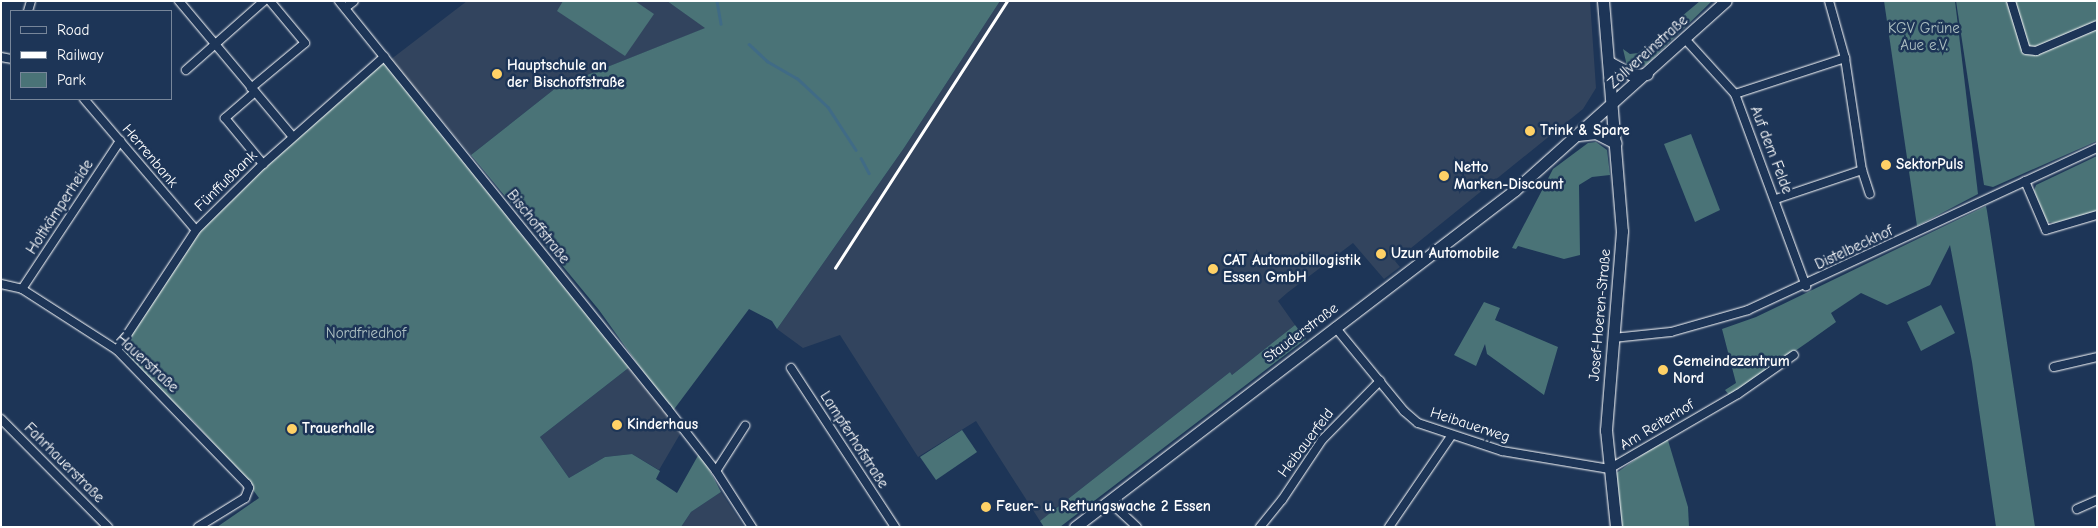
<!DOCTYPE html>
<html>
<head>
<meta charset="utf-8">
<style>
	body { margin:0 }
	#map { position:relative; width:2098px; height:528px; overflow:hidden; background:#1d3557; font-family:"Comic Neue",sans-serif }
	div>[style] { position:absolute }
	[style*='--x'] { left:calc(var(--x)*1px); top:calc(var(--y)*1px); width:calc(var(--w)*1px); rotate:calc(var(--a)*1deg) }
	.built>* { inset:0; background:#32445e }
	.green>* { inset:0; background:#4a7377 }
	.stream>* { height:2.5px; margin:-1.25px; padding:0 1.25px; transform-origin:1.25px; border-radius:1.25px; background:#406b86 }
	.roads { filter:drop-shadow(0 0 1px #fff) drop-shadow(0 0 1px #fff) }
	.street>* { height:8px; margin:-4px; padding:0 4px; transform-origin:4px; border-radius:4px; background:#1d3557 }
	.secondary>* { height:11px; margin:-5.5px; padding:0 5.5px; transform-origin:5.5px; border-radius:5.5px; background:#1d3557 }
	.rail>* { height:2.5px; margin:-1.25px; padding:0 1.25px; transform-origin:1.25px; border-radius:1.25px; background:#fff }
	.dots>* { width:14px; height:14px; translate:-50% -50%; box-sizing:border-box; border:2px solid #1d3557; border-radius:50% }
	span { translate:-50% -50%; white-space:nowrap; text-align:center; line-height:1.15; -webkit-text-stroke:5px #1d3557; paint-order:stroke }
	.park-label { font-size:15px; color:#aec0c2 }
	.street-label { font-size:15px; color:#fff }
	.poi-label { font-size:15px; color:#fff; font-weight:700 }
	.left { translate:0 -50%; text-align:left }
	.frame { position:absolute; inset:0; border:2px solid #fff; pointer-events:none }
	.legend { position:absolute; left:10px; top:10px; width:162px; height:90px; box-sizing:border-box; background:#1d3557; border:1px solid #77869a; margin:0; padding:6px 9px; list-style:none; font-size:15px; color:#fff }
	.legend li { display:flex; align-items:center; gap:10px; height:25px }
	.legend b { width:25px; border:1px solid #77869a }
</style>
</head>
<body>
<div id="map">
	<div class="built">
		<div style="clip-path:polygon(467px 1px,667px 1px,706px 28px,557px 87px,471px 155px,390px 60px)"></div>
		<div style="clip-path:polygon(1000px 1px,1590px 1px,1596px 88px,1583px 109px,1395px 261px,1400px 267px,1384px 279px,1353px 243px,1287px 293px,1278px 301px,1295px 325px,1232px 375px,1230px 372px,1040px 521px,976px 421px,918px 457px,840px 335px,803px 348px,777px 329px,904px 148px)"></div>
		<div style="clip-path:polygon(631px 366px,683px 429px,659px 470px,632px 454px,605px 457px,569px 478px,540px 437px)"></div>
		<div style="clip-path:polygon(721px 492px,744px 527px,681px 527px,691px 512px)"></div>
	</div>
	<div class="green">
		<div style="clip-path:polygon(563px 1px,635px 1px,654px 14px,625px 56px,557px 11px)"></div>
		<div style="clip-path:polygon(667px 1px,1000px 1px,904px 148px,777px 329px,772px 321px,749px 309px,672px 412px,599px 310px,471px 155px,557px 87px,705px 28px)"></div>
		<div style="clip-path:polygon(1700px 1px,1712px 1px,1646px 65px,1634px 68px,1627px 66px,1623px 49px,1630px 54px,1638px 53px)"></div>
		<div style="clip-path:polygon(1884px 1px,1955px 1px,1978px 194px,1917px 226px)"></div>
		<div style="clip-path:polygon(1956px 1px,2097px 1px,2097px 141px,1993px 187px,1984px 185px)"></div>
		<div style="clip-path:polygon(384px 60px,631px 366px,540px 437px,569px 478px,605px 457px,632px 454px,660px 471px,656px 479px,677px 493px,700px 452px,721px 492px,691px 512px,681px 527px,217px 527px,259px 498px,240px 472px,194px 422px,117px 350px,176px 258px,229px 198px)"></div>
		<div style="clip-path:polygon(1691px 134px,1720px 210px,1695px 222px,1664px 144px)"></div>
		<div style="clip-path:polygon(1596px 142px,1607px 150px,1610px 175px,1592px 177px,1579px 185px,1580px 255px,1564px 259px,1518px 246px,1516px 249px,1512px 248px,1553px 169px,1588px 143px)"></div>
		<div style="clip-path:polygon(2097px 156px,2097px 211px,2055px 223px,2047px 222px,2034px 191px,2036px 185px)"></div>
		<div style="clip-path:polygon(1986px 206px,1987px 211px,2035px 527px,1996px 527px,1972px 362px,1950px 245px,1930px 285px,1887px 305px,1861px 293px,1831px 313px,1836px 322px,1808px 342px,1730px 396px,1725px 390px,1736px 383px,1722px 329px,1756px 317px)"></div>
		<div style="clip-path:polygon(1484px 302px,1500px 308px,1495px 320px,1558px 347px,1544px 395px,1487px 354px,1485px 344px,1476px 366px,1454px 355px)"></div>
		<div style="clip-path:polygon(1941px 305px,1955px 333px,1921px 351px,1907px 322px)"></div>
		<div style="clip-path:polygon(1295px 325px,1306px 339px,1060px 527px,1044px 527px,1040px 521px,1230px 372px,1232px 375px)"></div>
		<div style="clip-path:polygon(962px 430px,977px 452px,936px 480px,920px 457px)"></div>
		<div style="clip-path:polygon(1667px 437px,1688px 507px,1689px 527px,1621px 527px,1615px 474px)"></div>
	</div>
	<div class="stream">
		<div style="--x:717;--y:1;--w:23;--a:80"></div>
		<div style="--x:749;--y:44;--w:25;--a:43"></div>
		<div style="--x:767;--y:61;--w:34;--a:30"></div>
		<div style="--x:797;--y:78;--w:42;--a:43.1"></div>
		<div style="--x:828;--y:107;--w:51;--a:56.9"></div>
		<div style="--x:861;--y:158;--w:17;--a:62"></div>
	</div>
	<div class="roads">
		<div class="street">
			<div style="--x:179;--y:1;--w:177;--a:50"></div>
			<div style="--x:339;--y:1;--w:523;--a:51.13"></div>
			<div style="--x:667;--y:408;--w:80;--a:52.1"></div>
			<div style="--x:716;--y:471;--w:67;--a:57.3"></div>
			<div style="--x:1829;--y:1;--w:59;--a:74.3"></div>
			<div style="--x:1845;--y:58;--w:113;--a:81.4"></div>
			<div style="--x:1862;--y:170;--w:25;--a:72"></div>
			<div style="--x:2011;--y:1;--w:51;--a:73"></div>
			<div style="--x:2026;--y:50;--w:10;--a:6"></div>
			<div style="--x:2036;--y:51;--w:66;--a:-23.1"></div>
			<div style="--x:345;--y:8;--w:11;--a:-38"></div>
			<div style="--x:28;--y:11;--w:10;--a:-73"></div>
			<div style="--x:1685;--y:39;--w:74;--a:47.7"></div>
			<div style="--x:1735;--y:94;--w:205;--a:69.7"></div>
			<div style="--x:1;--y:57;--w:10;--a:11"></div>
			<div style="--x:186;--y:70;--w:104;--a:-41.5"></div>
			<div style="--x:251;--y:88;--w:70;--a:-39.8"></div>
			<div style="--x:305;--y:43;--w:55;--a:-129.8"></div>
			<div style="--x:255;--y:92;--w:40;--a:139"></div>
			<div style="--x:225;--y:118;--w:60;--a:50.4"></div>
			<div style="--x:1735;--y:94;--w:116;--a:-18.1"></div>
			<div style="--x:84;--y:99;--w:172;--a:49.5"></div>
			<div style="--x:2025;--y:181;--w:53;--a:66.8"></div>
			<div style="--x:2046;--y:230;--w:53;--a:-16.4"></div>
			<div style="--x:1776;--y:199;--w:91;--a:-18.6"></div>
			<div style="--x:1;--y:284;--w:22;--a:13"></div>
			<div style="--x:22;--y:289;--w:113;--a:32.7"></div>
			<div style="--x:117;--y:350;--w:187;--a:45.9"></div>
			<div style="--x:247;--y:484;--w:4;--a:63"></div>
			<div style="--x:249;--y:488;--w:11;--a:112"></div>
			<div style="--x:245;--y:498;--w:55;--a:148.3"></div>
			<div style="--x:22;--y:289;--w:178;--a:-56.5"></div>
			<div style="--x:1335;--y:327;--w:109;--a:50.6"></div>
			<div style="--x:1404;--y:411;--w:18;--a:41"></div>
			<div style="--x:1418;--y:423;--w:89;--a:18.4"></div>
			<div style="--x:1502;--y:451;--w:109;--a:9.5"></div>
			<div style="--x:1609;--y:469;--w:149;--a:-30.2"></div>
			<div style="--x:1738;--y:394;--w:68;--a:-34.9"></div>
			<div style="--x:1613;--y:338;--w:58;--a:-5.9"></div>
			<div style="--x:1671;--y:332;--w:80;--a:-15.9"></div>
			<div style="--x:1748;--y:310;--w:385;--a:-24.9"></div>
			<div style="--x:117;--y:350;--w:144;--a:-56.6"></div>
			<div style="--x:196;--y:230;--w:94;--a:-44.6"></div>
			<div style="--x:263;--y:164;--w:162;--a:-41.5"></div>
			<div style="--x:2054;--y:367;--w:44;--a:-13.1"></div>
			<div style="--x:791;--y:368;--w:190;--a:56.8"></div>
			<div style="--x:1;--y:419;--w:152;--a:45.3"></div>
			<div style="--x:716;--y:471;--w:54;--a:-57.2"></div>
			<div style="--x:1109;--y:501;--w:38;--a:43"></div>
			<div style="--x:2077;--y:509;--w:22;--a:-24"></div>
			<div style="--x:1260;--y:527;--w:35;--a:-51"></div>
			<div style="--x:1282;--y:500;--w:72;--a:-56.3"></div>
			<div style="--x:1322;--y:440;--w:83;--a:-45.5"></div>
			<div style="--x:1389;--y:527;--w:110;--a:-55.7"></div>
		</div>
		<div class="secondary">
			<div style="--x:1603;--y:1;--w:231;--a:85.3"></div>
			<div style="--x:1622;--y:231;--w:200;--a:94.6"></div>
			<div style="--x:1606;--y:430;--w:98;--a:84.1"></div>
			<div style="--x:1609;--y:62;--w:26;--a:29"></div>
			<div style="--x:1632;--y:75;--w:15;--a:-4"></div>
			<div style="--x:1578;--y:135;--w:18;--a:-6"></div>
			<div style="--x:1596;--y:133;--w:22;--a:27"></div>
			<div style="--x:1075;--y:527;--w:554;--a:-37.45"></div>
			<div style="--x:1515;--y:190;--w:283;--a:-41.9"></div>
		</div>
	</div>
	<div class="rail">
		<div style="--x:835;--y:268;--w:318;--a:-57.2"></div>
	</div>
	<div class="dots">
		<div style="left:497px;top:74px;background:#ffd166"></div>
		<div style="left:1530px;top:131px;background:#ffd166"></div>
		<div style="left:1886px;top:165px;background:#ffd166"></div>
		<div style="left:1444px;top:176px;background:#ffd166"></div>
		<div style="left:1381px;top:254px;background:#ffd166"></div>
		<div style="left:1213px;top:269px;background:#ffd166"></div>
		<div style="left:1663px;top:370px;background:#ffd166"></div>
		<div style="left:617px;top:425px;background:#ffd166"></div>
		<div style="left:292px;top:429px;background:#ffd166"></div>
		<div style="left:986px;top:507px;background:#ffd166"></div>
	</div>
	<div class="park-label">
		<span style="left:1924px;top:37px">KGV Grüne<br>Aue e.V.</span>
		<span style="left:366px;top:334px">Nordfriedhof</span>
	</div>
	<div class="street-label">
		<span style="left:1648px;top:52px;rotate:-42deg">Zollvereinstraße</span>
		<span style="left:1771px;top:150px;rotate:69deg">Auf dem Felde</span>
		<span style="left:150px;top:156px;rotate:50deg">Herrenbank</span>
		<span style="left:226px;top:181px;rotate:-44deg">Fünffußbank</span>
		<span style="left:60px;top:207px;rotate:-57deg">Holtkämperheide</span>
		<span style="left:538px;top:227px;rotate:51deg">Bischoffstraße</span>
		<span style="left:1854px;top:248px;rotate:-25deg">Distelbeckhof</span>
		<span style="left:1600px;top:315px;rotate:-85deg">Josef-Hoeren-Straße</span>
		<span style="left:1301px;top:333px;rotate:-37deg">Stauderstraße</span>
		<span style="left:147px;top:363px;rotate:43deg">Hauerstraße</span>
		<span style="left:1470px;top:425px;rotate:18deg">Heibauerweg</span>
		<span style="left:1657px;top:425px;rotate:-31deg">Am Reiterhof</span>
		<span style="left:854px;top:440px;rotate:57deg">Lampferhofstraße</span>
		<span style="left:1306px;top:443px;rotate:-53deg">Heibauerfeld</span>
		<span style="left:64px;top:463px;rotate:45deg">Fahrhauerstraße</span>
	</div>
	<div class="poi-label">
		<span class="left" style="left:507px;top:74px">Hauptschule an<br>der Bischoffstraße</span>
		<span class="left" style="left:1540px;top:131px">Trink &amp; Spare</span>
		<span class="left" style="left:1896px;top:165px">SektorPuls</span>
		<span class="left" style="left:1454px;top:176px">Netto<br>Marken-Discount</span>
		<span class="left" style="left:1391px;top:254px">Uzun Automobile</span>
		<span class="left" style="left:1223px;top:269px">CAT Automobillogistik<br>Essen GmbH</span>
		<span class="left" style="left:1673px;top:370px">Gemeindezentrum<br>Nord</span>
		<span class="left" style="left:627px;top:425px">Kinderhaus</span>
		<span class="left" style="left:302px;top:429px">Trauerhalle</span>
		<span class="left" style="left:996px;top:507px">Feuer- u. Rettungswache 2 Essen</span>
	</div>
	<div class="frame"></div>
	<ul class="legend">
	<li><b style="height:6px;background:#1d3557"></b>Road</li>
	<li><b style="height:6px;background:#fff"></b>Railway</li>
	<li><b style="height:14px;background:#4a7377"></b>Park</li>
	</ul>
</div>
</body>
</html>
